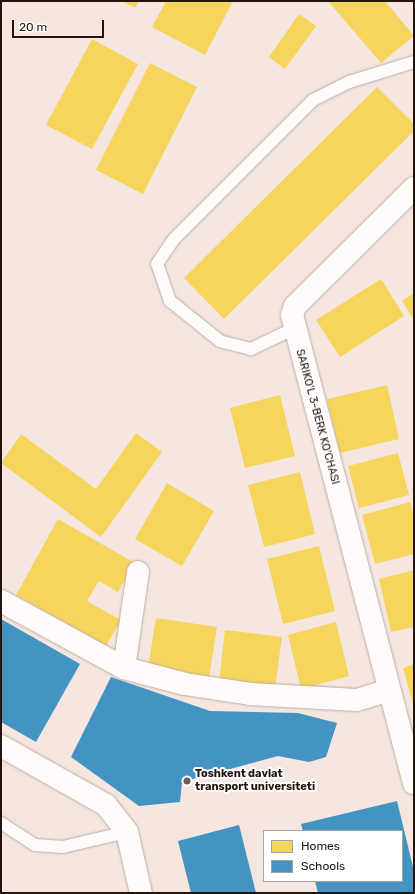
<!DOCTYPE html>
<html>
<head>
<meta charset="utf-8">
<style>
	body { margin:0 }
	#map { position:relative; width:415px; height:894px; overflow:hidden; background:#f5e6df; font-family:Rubik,sans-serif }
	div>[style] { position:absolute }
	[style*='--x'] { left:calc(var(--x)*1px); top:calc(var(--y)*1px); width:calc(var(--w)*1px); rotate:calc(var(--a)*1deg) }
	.homes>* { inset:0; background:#f6d55c }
	.schools>* { inset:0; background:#4393c3 }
	.roads { filter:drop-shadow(0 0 1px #bbada6) drop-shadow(0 0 1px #bbada6) }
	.service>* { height:12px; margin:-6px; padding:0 6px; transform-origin:6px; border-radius:6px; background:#fefbfa }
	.minor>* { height:22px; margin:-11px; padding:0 11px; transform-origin:11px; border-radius:11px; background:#fefbfa }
	.dots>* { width:11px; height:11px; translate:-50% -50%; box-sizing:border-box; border:2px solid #fff; border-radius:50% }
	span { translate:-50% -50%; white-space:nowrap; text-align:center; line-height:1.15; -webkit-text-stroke:4px #fff; paint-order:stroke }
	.street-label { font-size:11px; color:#23140c }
	.poi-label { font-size:11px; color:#23140c; font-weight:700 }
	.left { translate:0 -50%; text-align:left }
	.frame { position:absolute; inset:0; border:2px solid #23140c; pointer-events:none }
	.legend { position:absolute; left:263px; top:830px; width:140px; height:52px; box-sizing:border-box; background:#fff; border:1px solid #a7a19e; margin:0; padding:5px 7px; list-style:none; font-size:12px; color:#23140c }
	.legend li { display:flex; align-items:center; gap:8px; height:20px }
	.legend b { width:20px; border:1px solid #a7a19e }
	.scale { position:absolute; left:12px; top:20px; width:92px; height:18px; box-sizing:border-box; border:2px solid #23140c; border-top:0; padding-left:5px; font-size:12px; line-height:14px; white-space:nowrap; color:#23140c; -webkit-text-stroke:3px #fff; paint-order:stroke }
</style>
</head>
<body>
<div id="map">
	<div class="homes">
		<div style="clip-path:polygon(121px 1px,139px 1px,135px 8px)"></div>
		<div style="clip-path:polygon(166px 1px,233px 1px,205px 55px,152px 27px)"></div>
		<div style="clip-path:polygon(328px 1px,385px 1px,414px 36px,381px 63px)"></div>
		<div style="clip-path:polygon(299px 14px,316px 26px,285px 69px,269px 57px)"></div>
		<div style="clip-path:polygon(92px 39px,138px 64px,92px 149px,46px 125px)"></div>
		<div style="clip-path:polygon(150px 63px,197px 87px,143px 194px,96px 170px)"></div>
		<div style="clip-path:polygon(377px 87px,414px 124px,414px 131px,224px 319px,184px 278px)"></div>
		<div style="clip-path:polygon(381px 279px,404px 316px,340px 357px,316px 320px)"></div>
		<div style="clip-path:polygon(414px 293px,414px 320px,402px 301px)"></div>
		<div style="clip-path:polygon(387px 385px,399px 439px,340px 453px,327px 399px)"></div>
		<div style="clip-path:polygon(280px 395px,295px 456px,245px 468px,230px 408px)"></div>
		<div style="clip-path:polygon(136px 433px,162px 452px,101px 537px,1px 463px,21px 434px,96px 489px)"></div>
		<div style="clip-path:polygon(398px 453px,409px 495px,359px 508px,348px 466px)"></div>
		<div style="clip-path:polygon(300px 472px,315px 534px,264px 547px,248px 485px)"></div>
		<div style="clip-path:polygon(167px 483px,214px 511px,182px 566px,135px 539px)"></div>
		<div style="clip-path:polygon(410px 502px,414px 517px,414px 554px,375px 564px,362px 515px)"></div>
		<div style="clip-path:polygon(58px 519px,135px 563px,118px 592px,99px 581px,87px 601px,121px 620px,106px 646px,16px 595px)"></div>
		<div style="clip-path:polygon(319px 546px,335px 611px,283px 624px,267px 559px)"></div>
		<div style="clip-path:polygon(414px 570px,414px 627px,391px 632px,379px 579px)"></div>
		<div style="clip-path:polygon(156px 618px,217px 627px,209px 678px,148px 668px)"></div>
		<div style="clip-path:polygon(336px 622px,349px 676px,301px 689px,288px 635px)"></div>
		<div style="clip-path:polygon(225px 630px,282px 637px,275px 688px,219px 681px)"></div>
		<div style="clip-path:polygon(414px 664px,414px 708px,403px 668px)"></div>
	</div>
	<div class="schools">
		<div style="clip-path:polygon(1px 619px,80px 664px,36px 742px,1px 722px)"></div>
		<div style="clip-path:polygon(111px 677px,210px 711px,298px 713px,337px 723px,326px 757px,309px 762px,278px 756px,182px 782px,180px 802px,139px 806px,71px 757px)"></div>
		<div style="clip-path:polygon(397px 801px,414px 871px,414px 893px,318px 893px,315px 881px,402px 881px,402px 831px,303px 831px,301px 824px)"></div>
		<div style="clip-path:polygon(239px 825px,256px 893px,191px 893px,178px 841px)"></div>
	</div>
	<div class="roads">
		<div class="service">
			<div style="--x:293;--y:329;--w:47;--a:154.5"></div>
			<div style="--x:251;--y:349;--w:32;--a:-166"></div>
			<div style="--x:220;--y:341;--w:64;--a:-141.3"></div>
			<div style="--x:170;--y:301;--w:39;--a:-109"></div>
			<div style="--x:157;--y:264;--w:30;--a:-56"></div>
			<div style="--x:174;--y:239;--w:197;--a:-45"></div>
			<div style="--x:313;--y:100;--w:40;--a:-26.6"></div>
			<div style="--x:349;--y:82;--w:68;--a:-17.1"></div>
			<div style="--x:1;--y:823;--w:40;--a:32.9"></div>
			<div style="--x:35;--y:845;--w:28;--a:4"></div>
			<div style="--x:63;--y:847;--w:66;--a:-13.2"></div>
		</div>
		<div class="minor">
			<div style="--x:414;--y:188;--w:168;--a:135.2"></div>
			<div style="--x:295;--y:306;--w:9;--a:108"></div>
			<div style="--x:292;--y:315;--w:484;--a:75.4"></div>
			<div style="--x:1;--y:601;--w:140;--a:28.6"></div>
			<div style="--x:124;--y:668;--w:63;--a:14.7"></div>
			<div style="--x:185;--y:684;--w:66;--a:8.7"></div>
			<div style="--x:250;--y:694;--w:107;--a:3.2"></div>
			<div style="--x:357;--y:700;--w:34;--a:-17"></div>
			<div style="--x:124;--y:668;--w:97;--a:-81.7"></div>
			<div style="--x:1;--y:746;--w:120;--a:29.3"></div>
			<div style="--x:106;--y:805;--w:34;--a:52"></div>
			<div style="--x:127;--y:832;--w:63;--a:77.1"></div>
		</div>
	</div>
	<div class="dots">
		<div style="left:187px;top:781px;background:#6c5e56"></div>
	</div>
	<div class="street-label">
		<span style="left:317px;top:417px;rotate:75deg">SARIKO'L 3-BERK KO'CHASI</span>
	</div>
	<div class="poi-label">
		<span class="left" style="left:195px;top:781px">Toshkent davlat<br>transport universiteti</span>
	</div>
	<div class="frame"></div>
	<ul class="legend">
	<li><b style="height:11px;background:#f6d55c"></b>Homes</li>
	<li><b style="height:11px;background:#4393c3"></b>Schools</li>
	</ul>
	<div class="scale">20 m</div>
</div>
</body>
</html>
